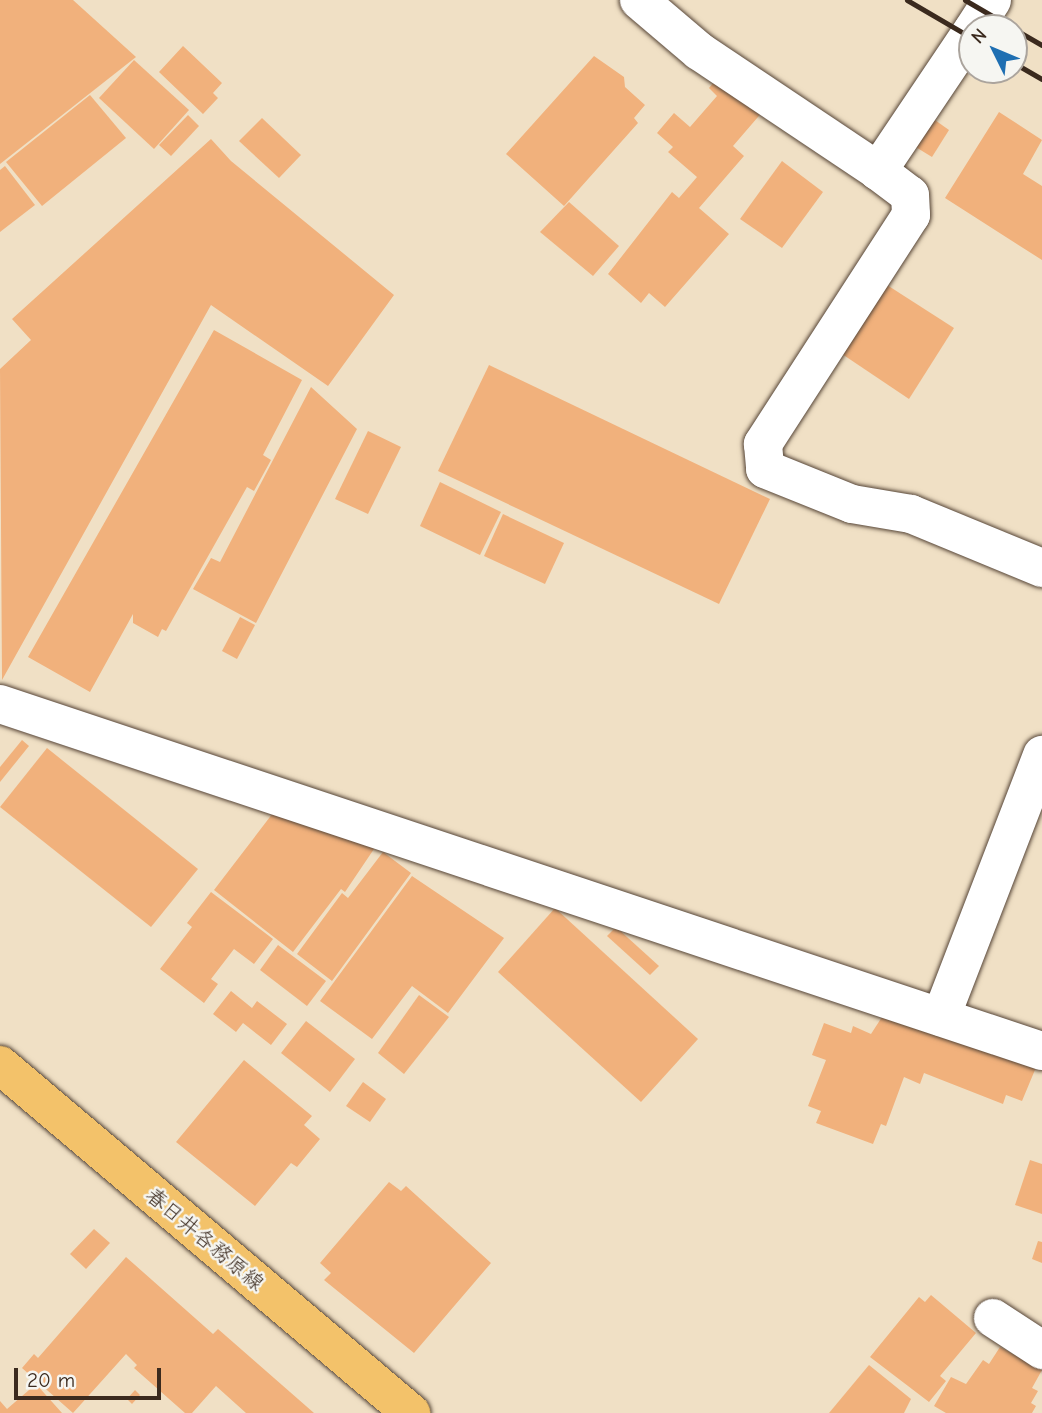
<!DOCTYPE html>
<html>
<head>
<meta charset="utf-8">
<style>
	body { margin:0 }
	#map { position:relative; width:1042px; height:1413px; overflow:hidden; background:#f0e0c5; font-family:"Comic Neue","Klee One",sans-serif }
	div>[style] { position:absolute }
	[style*='--x'] { left:calc(var(--x)*1px); top:calc(var(--y)*1px); width:calc(var(--w)*1px); rotate:calc(var(--a)*1deg) }
	.building>* { inset:0; background:#f1b17c }
	.roads { filter:drop-shadow(0 0 2px #564537) drop-shadow(0 0 2px #564537) }
	.minor>* { height:38px; margin:-19px; padding:0 19px; transform-origin:19px; border-radius:19px; background:#fff }
	.major>* { height:38px; margin:-19px; padding:0 19px; transform-origin:19px; border-radius:19px; background:#f3c26a }
	.rail>* { height:5px; margin:-2.5px; padding:0 2.5px; transform-origin:2.5px; border-radius:2.5px; background:#3b2a1e }
	span { translate:-50% -50%; white-space:nowrap; text-align:center; line-height:1.15; -webkit-text-stroke:5px #f6f6f2; paint-order:stroke }
	.street-label { font-size:21px; color:#3b2a1e }
	.north { position:absolute; left:958px; top:14px; width:70px; height:70px; box-sizing:border-box; background:#f6f6f2; border:2px solid #aba49d; border-radius:50%; rotate:313deg; font-size:19px; font-weight:700; line-height:28px; text-align:center; color:#3b2a1e }
	.north::after { content:''; display:block; margin:auto; width:24px; height:32px; background:#1f6fb2; clip-path:polygon(50% 0,100% 100%,50% 72%,0 100%) }
	.scale { position:absolute; left:14px; top:1368px; width:147px; height:32px; box-sizing:border-box; border:4px solid #3b2a1e; border-top:0; padding-left:9px; font-size:21px; line-height:24px; white-space:nowrap; color:#3b2a1e; -webkit-text-stroke:5px #f6f6f2; paint-order:stroke }
</style>
</head>
<body>
<div id="map">
	<div class="building">
		<div style="clip-path:polygon(0 0,73px 0,136px 57px,0 164px)"></div>
		<div style="clip-path:polygon(183px 46px,222px 83px,213px 93px,218px 98px,203px 114px,159px 72px)"></div>
		<div style="clip-path:polygon(594px 56px,624px 77px,625px 87px,645px 105px,634px 118px,638px 123px,564px 206px,506px 154px)"></div>
		<div style="clip-path:polygon(134px 60px,189px 110px,154px 149px,99px 98px)"></div>
		<div style="clip-path:polygon(719px 76px,764px 110px,733px 146px,744px 156px,699px 208px,729px 234px,665px 307px,649px 293px,641px 303px,608px 274px,672px 192px,679px 198px,697px 177px,668px 152px,673px 147px,657px 133px,674px 113px,690px 127px,717px 96px,709px 88px)"></div>
		<div style="clip-path:polygon(90px 95px,126px 138px,42px 206px,6px 162px)"></div>
		<div style="clip-path:polygon(999px 112px,1042px 140px,1023px 174px,1042px 186px,1042px 260px,945px 198px)"></div>
		<div style="clip-path:polygon(188px 115px,199px 126px,171px 156px,159px 145px)"></div>
		<div style="clip-path:polygon(262px 118px,301px 155px,279px 178px,239px 141px)"></div>
		<div style="clip-path:polygon(932px 118px,949px 130px,932px 157px,914px 146px)"></div>
		<div style="clip-path:polygon(211px 139px,231px 161px,394px 295px,328px 386px,211px 305px,2px 680px,0 369px,31px 340px,12px 319px)"></div>
		<div style="clip-path:polygon(782px 161px,823px 192px,782px 248px,740px 219px)"></div>
		<div style="clip-path:polygon(5px 166px,35px 205px,0 232px,0 170px)"></div>
		<div style="clip-path:polygon(569px 202px,619px 246px,593px 276px,540px 232px)"></div>
		<div style="clip-path:polygon(887px 285px,954px 328px,909px 399px,842px 354px)"></div>
		<div style="clip-path:polygon(214px 330px,302px 380px,263px 455px,271px 460px,254px 491px,247px 487px,166px 631px,162px 629px,158px 637px,133px 623px,133px 614px,90px 692px,28px 657px)"></div>
		<div style="clip-path:polygon(489px 365px,770px 499px,719px 604px,438px 471px)"></div>
		<div style="clip-path:polygon(311px 387px,357px 429px,256px 623px,193px 589px,211px 558px,220px 562px)"></div>
		<div style="clip-path:polygon(368px 431px,401px 447px,368px 514px,335px 499px)"></div>
		<div style="clip-path:polygon(440px 482px,501px 512px,480px 555px,420px 526px)"></div>
		<div style="clip-path:polygon(503px 514px,564px 543px,545px 584px,484px 556px)"></div>
		<div style="clip-path:polygon(240px 617px,255px 625px,237px 659px,222px 651px)"></div>
		<div style="clip-path:polygon(22px 740px,29px 746px,0 782px,0 767px)"></div>
		<div style="clip-path:polygon(47px 748px,198px 869px,151px 927px,0 807px)"></div>
		<div style="clip-path:polygon(276px 809px,376px 846px,345px 892px,341px 889px,293px 952px,214px 890px)"></div>
		<div style="clip-path:polygon(383px 852px,411px 873px,332px 981px,297px 954px,342px 893px,348px 898px)"></div>
		<div style="clip-path:polygon(412px 876px,504px 938px,448px 1013px,412px 986px,372px 1039px,320px 1001px)"></div>
		<div style="clip-path:polygon(211px 892px,273px 939px,254px 964px,234px 949px,211px 979px,218px 984px,204px 1003px,160px 969px,192px 927px,187px 923px)"></div>
		<div style="clip-path:polygon(555px 908px,698px 1039px,641px 1102px,498px 972px)"></div>
		<div style="clip-path:polygon(616px 927px,659px 966px,650px 975px,607px 936px)"></div>
		<div style="clip-path:polygon(278px 945px,326px 981px,307px 1006px,260px 970px)"></div>
		<div style="clip-path:polygon(231px 991px,252px 1008px,257px 1001px,287px 1024px,271px 1045px,243px 1023px,236px 1032px,213px 1014px)"></div>
		<div style="clip-path:polygon(419px 995px,449px 1017px,404px 1074px,378px 1053px)"></div>
		<div style="clip-path:polygon(882px 1017px,1037px 1065px,1022px 1101px,1006px 1095px,1003px 1104px,924px 1073px,920px 1084px,904px 1077px,886px 1126px,881px 1124px,873px 1144px,816px 1123px,821px 1111px,808px 1106px,826px 1060px,812px 1055px,824px 1023px,851px 1033px,853px 1026px,871px 1034px)"></div>
		<div style="clip-path:polygon(306px 1021px,355px 1059px,330px 1092px,281px 1053px)"></div>
		<div style="clip-path:polygon(244px 1060px,312px 1116px,304px 1125px,320px 1139px,297px 1167px,291px 1163px,255px 1206px,176px 1142px)"></div>
		<div style="clip-path:polygon(363px 1082px,386px 1099px,370px 1122px,346px 1106px)"></div>
		<div style="clip-path:polygon(1030px 1160px,1042px 1164px,1042px 1214px,1015px 1205px)"></div>
		<div style="clip-path:polygon(389px 1182px,401px 1191px,406px 1186px,491px 1263px,414px 1353px,324px 1280px,331px 1273px,320px 1263px)"></div>
		<div style="clip-path:polygon(94px 1229px,110px 1243px,86px 1269px,70px 1254px)"></div>
		<div style="clip-path:polygon(1038px 1241px,1042px 1242px,1042px 1263px,1032px 1259px)"></div>
		<div style="clip-path:polygon(126px 1257px,213px 1334px,218px 1329px,314px 1413px,246px 1413px,216px 1386px,192px 1413px,185px 1413px,134px 1368px,137px 1365px,126px 1354px,73px 1413px,22px 1368px,34px 1354px,38px 1358px)"></div>
		<div style="clip-path:polygon(931px 1295px,976px 1333px,940px 1376px,946px 1381px,929px 1402px,870px 1357px,919px 1297px,925px 1302px)"></div>
		<div style="clip-path:polygon(1000px 1347px,1042px 1370px,1032px 1388px,1038px 1391px,1031px 1403px,1036px 1406px,1032px 1413px,946px 1413px,934px 1406px,951px 1377px,966px 1384px,983px 1360px,989px 1364px)"></div>
		<div style="clip-path:polygon(869px 1365px,911px 1399px,904px 1413px,829px 1413px)"></div>
		<div style="clip-path:polygon(36px 1384px,62px 1413px,0 1413px,0 1401px,7px 1409px)"></div>
		<div style="clip-path:polygon(135px 1390px,140px 1395px,132px 1404px,127px 1399px)"></div>
	</div>
	<div class="roads">
		<div class="minor">
			<div style="--x:639;--y:0;--w:79;--a:40.4"></div>
			<div style="--x:699;--y:51;--w:216;--a:33.8"></div>
			<div style="--x:974;--y:28;--w:33;--a:-57"></div>
			<div style="--x:972;--y:31;--w:169;--a:123.9"></div>
			<div style="--x:878;--y:171;--w:40;--a:37"></div>
			<div style="--x:910;--y:195;--w:20;--a:87"></div>
			<div style="--x:911;--y:215;--w:273;--a:122.9"></div>
			<div style="--x:763;--y:444;--w:25;--a:85"></div>
			<div style="--x:765;--y:469;--w:94;--a:21.9"></div>
			<div style="--x:852;--y:504;--w:60;--a:9.6"></div>
			<div style="--x:911;--y:514;--w:142;--a:22.4"></div>
			<div style="--x:0;--y:704;--w:1098;--a:18.42"></div>
			<div style="--x:941;--y:1017;--w:281;--a:-68.9"></div>
			<div style="--x:993;--y:1318;--w:59;--a:33.1"></div>
		</div>
		<div class="major">
			<div style="--x:0;--y:1065;--w:539;--a:40.26"></div>
		</div>
	</div>
	<div class="rail">
		<div style="--x:907;--y:0;--w:75;--a:30.3"></div>
		<div style="--x:965;--y:0;--w:56;--a:30.3"></div>
		<div style="--x:1014;--y:29;--w:32;--a:30"></div>
		<div style="--x:1014;--y:63;--w:32;--a:30"></div>
	</div>
	<div class="street-label">
		<span style="left:205px;top:1239px;rotate:40deg">春日井各務原線</span>
	</div>
	<div class="north">N</div>
	<div class="scale">20 m</div>
</div>
</body>
</html>
